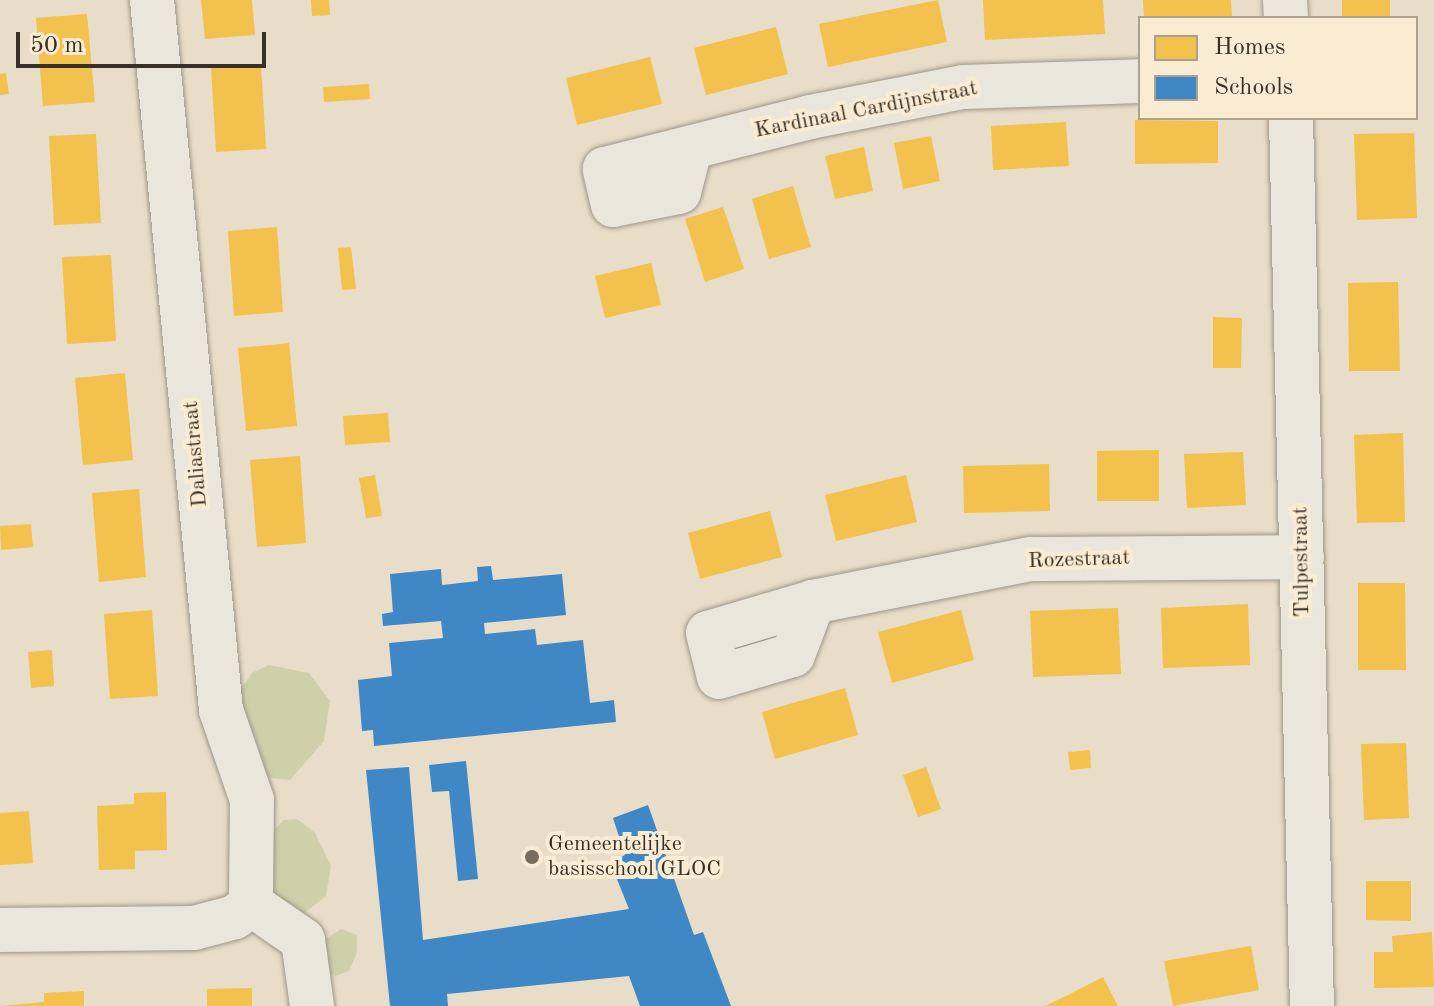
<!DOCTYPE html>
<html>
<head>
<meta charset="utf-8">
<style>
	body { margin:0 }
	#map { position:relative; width:1434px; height:1006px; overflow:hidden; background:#e8ddc8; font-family:"Old Standard TT",serif }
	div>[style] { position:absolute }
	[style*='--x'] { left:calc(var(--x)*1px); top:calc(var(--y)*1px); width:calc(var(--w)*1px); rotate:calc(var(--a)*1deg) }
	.green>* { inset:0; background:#cfcfaa }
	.homes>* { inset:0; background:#f2c14e }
	.schools>* { inset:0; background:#3f88c5 }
	.roads { filter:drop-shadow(0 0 2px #9d9689) drop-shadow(0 0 2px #9d9689) }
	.minor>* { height:44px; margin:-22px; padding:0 22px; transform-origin:22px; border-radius:22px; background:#ebe6dc }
	.dots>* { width:22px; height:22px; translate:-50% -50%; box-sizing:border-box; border:4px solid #f9ecd2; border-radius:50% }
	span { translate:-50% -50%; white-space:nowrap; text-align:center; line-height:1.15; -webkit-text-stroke:8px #f9ecd2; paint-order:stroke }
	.street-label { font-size:22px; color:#383027 }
	.poi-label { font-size:22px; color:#383027 }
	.left { translate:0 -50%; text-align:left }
	.legend { position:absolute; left:1138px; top:16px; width:280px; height:104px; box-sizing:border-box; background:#f9ecd2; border:2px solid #aca18e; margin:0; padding:10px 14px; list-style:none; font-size:24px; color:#383027 }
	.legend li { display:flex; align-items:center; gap:16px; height:40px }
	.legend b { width:40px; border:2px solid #aca18e }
	.scale { position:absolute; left:16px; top:32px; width:250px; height:36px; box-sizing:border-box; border:4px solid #383027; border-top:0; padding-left:10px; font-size:24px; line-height:28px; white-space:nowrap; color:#383027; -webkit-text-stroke:6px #f9ecd2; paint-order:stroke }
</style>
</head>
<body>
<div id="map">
	<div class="green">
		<div style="clip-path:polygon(269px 665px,309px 673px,330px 701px,324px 741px,290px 780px,270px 778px,249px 751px,240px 690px,252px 673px)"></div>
		<div style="clip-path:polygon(297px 819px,315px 833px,331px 866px,326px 896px,303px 914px,273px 896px,269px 853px,275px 829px,284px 820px)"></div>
		<div style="clip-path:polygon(341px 929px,357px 935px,357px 952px,349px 971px,335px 976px,323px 970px,324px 940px)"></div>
	</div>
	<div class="homes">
		<div style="clip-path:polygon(201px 0,252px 0,255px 35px,205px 39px)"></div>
		<div style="clip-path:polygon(311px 0,329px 0,330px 15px,312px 16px)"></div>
		<div style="clip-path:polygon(938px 0,947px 42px,828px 67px,819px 24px)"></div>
		<div style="clip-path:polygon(983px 0,1103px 0,1105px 34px,985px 40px)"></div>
		<div style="clip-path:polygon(1143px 0,1231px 0,1232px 18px,1144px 18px)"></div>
		<div style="clip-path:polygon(1342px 0,1390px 0,1390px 18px,1342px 18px)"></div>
		<div style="clip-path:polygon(87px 14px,95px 102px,43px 106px,36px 18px)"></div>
		<div style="clip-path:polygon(776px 27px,788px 74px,706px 95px,694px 48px)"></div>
		<div style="clip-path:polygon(650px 57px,662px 104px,577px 125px,566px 78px)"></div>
		<div style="clip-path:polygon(261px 64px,266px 149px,216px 152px,211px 67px)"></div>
		<div style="clip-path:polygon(6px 73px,9px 94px,0 95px,0 74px)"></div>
		<div style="clip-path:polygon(369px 84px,370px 99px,324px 102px,323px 87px)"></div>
		<div style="clip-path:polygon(1135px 120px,1218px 121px,1218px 163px,1135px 164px)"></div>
		<div style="clip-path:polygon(1066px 122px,1069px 166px,993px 170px,991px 126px)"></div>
		<div style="clip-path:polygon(1414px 133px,1417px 218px,1357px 220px,1354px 134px)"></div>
		<div style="clip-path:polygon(96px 134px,101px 223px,54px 225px,49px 136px)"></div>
		<div style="clip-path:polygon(931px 136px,940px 181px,903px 189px,894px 143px)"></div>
		<div style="clip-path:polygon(864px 147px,873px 191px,835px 199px,825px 156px)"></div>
		<div style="clip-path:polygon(793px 186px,811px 247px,769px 259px,752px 199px)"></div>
		<div style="clip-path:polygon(723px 207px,744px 269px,705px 282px,685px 219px)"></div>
		<div style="clip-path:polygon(277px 227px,283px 312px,234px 316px,228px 231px)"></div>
		<div style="clip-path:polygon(351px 247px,356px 289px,342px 290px,338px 248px)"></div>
		<div style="clip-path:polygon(111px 255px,116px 341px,67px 344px,62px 257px)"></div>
		<div style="clip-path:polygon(651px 263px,661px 305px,605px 318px,595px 276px)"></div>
		<div style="clip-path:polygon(1398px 282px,1400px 371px,1349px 371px,1348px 283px)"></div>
		<div style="clip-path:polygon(1213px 317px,1242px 318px,1241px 368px,1213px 368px)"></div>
		<div style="clip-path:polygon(289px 343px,297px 426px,246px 431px,238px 348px)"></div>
		<div style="clip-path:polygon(125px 373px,133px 460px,83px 465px,75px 378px)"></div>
		<div style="clip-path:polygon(388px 413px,390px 442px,345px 445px,343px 416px)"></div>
		<div style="clip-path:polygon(1403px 433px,1405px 522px,1357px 523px,1354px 435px)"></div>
		<div style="clip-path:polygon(1159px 450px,1159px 501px,1097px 501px,1097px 451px)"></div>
		<div style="clip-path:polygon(1243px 452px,1246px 505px,1187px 508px,1184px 454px)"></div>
		<div style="clip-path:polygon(300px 456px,306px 543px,257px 547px,250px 460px)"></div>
		<div style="clip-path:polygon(1049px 464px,1050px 511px,964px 513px,963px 466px)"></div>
		<div style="clip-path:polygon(375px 475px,382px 516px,366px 518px,359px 478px)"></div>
		<div style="clip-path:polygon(906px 475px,917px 522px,836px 541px,825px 495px)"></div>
		<div style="clip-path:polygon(139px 489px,146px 577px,99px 582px,92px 493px)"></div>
		<div style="clip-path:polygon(770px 511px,782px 557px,700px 579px,688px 533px)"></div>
		<div style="clip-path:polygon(31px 524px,33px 547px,1px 550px,0 526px)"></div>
		<div style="clip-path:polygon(1358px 583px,1405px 583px,1406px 670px,1358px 670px)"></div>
		<div style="clip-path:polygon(1248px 604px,1250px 665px,1163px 668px,1161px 608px)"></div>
		<div style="clip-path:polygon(1118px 608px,1121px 674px,1033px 677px,1030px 611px)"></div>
		<div style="clip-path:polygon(152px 610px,158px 696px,110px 699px,104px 614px)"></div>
		<div style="clip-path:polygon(961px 610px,974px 660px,892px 683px,878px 632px)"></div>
		<div style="clip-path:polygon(52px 650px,54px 686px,31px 688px,28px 652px)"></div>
		<div style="clip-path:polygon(845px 688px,858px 735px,775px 759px,762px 712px)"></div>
		<div style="clip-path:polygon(1406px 743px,1409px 818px,1364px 820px,1361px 744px)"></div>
		<div style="clip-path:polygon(1090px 750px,1091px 768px,1070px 770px,1068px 752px)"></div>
		<div style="clip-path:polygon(926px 767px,941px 809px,918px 817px,903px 775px)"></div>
		<div style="clip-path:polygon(166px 792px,167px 850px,135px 851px,135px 869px,99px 870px,97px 806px,134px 804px,134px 793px)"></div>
		<div style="clip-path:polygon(29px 811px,33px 863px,0 865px,0 813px)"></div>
		<div style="clip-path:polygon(1366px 881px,1411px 881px,1411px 921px,1366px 920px)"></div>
		<div style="clip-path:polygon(1432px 932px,1434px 987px,1374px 988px,1374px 952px,1393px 952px,1392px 936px)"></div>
		<div style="clip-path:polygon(1251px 946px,1259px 990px,1173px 1006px,1164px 961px)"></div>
		<div style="clip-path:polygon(1103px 977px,1118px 1006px,1045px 1006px,1068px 995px)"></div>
		<div style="clip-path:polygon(252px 988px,252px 1006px,207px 1006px,207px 989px)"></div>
		<div style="clip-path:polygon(84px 991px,84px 1006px,0 1006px,44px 1002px,44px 993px)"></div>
	</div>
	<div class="schools">
		<div style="clip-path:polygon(491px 566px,493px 580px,562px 574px,566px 615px,484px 623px,485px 634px,535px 629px,537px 645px,583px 640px,590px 703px,614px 700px,616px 722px,374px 746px,373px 730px,362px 731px,358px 680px,392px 676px,389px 643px,443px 638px,441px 621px,383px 626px,382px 614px,393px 612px,390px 574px,441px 569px,442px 585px,478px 581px,477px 567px)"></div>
		<div style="clip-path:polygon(466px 761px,478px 879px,458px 881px,449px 791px,432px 792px,429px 765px)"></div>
		<div style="clip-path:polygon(409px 767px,423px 940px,629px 909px,610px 862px,625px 855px,613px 818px,648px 805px,694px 935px,703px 932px,731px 1006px,640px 1006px,629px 976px,447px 994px,448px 1006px,390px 1006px,366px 770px)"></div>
	</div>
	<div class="roads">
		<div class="minor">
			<div style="--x:152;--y:0;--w:713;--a:84.45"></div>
			<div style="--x:221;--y:710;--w:95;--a:71"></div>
			<div style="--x:252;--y:800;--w:104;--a:90.6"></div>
			<div style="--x:1285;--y:0;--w:18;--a:87"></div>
			<div style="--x:1291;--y:118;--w:888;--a:88.65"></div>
			<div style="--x:690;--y:149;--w:44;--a:104.3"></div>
			<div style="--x:679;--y:192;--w:67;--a:168.9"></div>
			<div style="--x:613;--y:205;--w:37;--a:-103"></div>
			<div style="--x:605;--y:169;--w:211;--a:-14.2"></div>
			<div style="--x:810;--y:117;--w:156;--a:-11.1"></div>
			<div style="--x:963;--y:87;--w:177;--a:-1.9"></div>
			<div style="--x:813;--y:602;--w:109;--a:163.6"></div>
			<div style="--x:708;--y:633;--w:45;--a:76"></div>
			<div style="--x:719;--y:677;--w:77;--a:-16.6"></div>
			<div style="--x:793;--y:655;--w:57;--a:-69.3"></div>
			<div style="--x:813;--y:602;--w:222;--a:-11.2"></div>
			<div style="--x:1031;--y:559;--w:271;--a:-0.4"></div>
			<div style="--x:251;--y:904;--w:63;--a:34.7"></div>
			<div style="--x:303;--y:940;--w:67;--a:82.2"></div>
			<div style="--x:0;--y:930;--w:194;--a:-0.6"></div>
			<div style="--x:194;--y:928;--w:42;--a:-15"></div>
			<div style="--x:235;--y:917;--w:21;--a:-39"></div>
		</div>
	</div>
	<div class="dots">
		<div style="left:532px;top:857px;background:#766d5f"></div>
	</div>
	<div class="street-label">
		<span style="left:866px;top:110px;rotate:-11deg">Kardinaal Cardijnstraat</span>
		<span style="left:196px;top:454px;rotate:-95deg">Daliastraat</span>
		<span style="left:1079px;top:560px;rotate:-2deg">Rozestraat</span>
		<span style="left:1302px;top:562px;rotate:-91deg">Tulpestraat</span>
	</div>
	<div class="poi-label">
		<span class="left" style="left:548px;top:857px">Gemeentelijke<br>basisschool GLOC</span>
	</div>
	<ul class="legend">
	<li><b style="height:22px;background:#f2c14e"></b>Homes</li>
	<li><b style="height:22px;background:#3f88c5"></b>Schools</li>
	</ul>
	<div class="scale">50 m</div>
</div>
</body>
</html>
